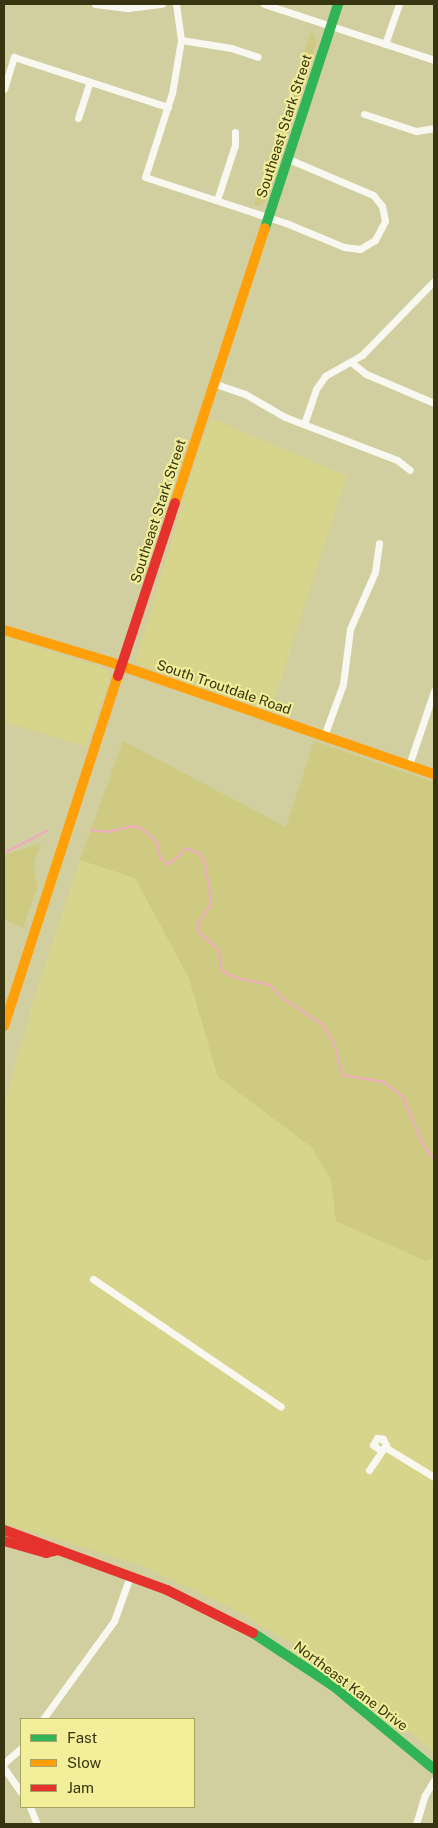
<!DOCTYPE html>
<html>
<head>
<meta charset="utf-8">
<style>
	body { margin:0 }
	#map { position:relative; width:438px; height:1828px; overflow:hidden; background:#d1cfa0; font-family:"Public Sans",sans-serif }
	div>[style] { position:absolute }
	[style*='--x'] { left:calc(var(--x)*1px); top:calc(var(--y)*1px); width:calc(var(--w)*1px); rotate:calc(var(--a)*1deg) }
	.built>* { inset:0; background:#d7d48b }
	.green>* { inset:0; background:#ceca82 }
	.stream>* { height:2px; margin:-1px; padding:0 1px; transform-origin:1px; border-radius:1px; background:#f0a9c2 }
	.street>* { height:7px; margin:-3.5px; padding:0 3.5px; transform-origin:3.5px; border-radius:3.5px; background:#f8f8f1 }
	.fast>* { height:10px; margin:-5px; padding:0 5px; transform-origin:5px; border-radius:5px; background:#30b455 }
	.slow>* { height:10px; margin:-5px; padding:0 5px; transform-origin:5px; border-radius:5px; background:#ff9f0a }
	.jam>* { height:10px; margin:-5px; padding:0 5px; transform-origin:5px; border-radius:5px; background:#e5322d }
	span { translate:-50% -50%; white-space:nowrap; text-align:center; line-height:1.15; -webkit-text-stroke:4px #f2ee99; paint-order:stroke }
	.street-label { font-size:14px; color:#363411 }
	.frame { position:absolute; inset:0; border:5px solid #363411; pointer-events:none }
	.legend { position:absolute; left:20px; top:1718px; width:175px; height:90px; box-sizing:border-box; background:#f2ee99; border:1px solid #a7a463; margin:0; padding:6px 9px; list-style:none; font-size:15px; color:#363411 }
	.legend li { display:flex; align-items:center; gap:10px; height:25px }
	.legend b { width:25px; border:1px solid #a7a463 }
</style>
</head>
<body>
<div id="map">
	<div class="built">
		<div style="clip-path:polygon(211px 418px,347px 476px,271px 709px,139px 665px,136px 660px,200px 447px)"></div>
		<div style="clip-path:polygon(4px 636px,108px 670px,110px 678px,86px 747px,4px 722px)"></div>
		<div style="clip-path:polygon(80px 860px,135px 878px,189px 978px,218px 1077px,311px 1147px,331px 1179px,336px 1221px,426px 1261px,434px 1257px,434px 1752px,328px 1665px,231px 1608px,142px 1566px,4px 1523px,4px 1107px,31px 1009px)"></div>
	</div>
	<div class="green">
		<div style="clip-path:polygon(311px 30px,317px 41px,264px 203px,258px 206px,254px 205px)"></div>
		<div style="clip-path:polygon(123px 741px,286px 827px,314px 741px,434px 782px,434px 1257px,426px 1261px,336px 1221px,331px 1179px,311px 1147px,218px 1077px,189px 978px,135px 878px,80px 860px)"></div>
		<div style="clip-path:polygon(41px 843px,34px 863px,37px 888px,23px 928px,4px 919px,4px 855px)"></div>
	</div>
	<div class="stream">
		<div style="--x:90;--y:830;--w:17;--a:7"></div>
		<div style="--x:107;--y:832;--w:27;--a:-13"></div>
		<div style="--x:133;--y:826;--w:9;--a:18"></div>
		<div style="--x:142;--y:829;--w:20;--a:41"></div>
		<div style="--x:157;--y:842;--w:16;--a:79"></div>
		<div style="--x:160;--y:858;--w:11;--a:38"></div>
		<div style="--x:169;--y:865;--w:24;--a:-45"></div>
		<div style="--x:186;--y:848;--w:15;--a:23"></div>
		<div style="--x:200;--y:854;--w:10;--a:61"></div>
		<div style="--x:205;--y:863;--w:33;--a:81"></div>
		<div style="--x:210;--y:896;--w:10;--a:90"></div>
		<div style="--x:210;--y:906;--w:22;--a:124"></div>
		<div style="--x:198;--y:924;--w:8;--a:90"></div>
		<div style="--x:198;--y:932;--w:26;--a:40"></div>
		<div style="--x:218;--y:949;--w:22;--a:80"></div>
		<div style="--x:222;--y:971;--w:17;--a:25"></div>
		<div style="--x:237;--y:978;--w:34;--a:12"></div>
		<div style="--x:270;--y:985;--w:21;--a:45"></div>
		<div style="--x:285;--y:1000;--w:44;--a:33"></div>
		<div style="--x:322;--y:1024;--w:26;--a:59"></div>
		<div style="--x:335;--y:1046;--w:30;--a:76"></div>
		<div style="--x:342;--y:1075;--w:43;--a:9.5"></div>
		<div style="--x:384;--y:1082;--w:24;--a:38"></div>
		<div style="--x:403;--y:1097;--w:54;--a:67.2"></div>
		<div style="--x:424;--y:1147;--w:16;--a:50"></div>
		<div style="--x:4;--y:853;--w:48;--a:-27.1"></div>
	</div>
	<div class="street">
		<div style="--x:95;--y:4;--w:33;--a:7"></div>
		<div style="--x:128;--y:8;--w:34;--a:-7"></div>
		<div style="--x:176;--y:4;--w:36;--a:82"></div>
		<div style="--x:181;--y:40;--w:54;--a:99.6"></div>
		<div style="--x:172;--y:93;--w:88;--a:107.8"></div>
		<div style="--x:145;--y:177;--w:148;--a:18.1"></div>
		<div style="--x:286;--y:223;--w:63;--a:22.5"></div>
		<div style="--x:344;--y:247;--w:16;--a:7"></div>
		<div style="--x:360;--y:249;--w:17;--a:-31"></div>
		<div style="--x:375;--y:240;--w:21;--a:-62"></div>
		<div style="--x:385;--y:221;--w:15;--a:-101"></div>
		<div style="--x:382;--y:206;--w:14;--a:-129"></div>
		<div style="--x:373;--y:195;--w:92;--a:-157"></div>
		<div style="--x:264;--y:4;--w:179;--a:18.2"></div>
		<div style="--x:181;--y:40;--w:51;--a:9.1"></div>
		<div style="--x:231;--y:48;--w:28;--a:18"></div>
		<div style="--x:385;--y:44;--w:42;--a:-70.7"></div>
		<div style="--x:4;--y:89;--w:34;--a:-73"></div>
		<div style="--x:14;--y:57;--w:162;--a:18"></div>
		<div style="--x:364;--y:114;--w:55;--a:18.1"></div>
		<div style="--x:416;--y:131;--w:18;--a:-9"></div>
		<div style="--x:78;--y:118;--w:38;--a:-72"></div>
		<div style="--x:217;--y:200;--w:58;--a:-71.9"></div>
		<div style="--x:235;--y:145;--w:13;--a:-90"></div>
		<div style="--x:352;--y:363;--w:18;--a:38"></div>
		<div style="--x:366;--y:374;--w:74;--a:23.1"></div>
		<div style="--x:213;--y:383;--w:34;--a:19"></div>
		<div style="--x:245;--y:394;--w:46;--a:29.9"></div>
		<div style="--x:285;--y:417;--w:120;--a:21"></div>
		<div style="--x:397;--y:460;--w:16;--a:38"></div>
		<div style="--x:304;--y:424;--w:37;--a:-71"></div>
		<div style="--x:316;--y:389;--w:16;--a:-55"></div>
		<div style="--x:325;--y:376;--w:43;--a:-29.6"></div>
		<div style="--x:362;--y:355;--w:103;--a:-45.8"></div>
		<div style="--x:324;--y:736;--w:55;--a:-69.9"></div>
		<div style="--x:343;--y:684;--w:55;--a:-82.7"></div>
		<div style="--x:350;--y:629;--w:62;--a:-66.3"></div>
		<div style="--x:375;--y:572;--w:29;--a:-82"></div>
		<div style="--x:409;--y:765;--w:78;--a:-71.3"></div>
		<div style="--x:93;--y:1279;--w:227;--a:34.2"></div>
		<div style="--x:385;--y:1447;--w:57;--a:31.5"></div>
		<div style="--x:369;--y:1470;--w:30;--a:-56"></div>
		<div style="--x:386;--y:1445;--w:7;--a:-117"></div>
		<div style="--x:383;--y:1439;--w:6;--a:-171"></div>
		<div style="--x:377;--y:1438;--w:8;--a:120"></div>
		<div style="--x:373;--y:1445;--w:9;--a:36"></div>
		<div style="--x:43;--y:1719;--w:121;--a:-54.1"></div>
		<div style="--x:114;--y:1621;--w:48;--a:-70.4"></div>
		<div style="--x:4;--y:1763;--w:23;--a:-41"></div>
		<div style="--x:4;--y:1768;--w:29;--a:55"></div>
		<div style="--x:30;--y:1807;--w:18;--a:68"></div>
		<div style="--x:416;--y:1824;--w:30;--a:-73"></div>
		<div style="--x:425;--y:1795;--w:17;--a:-59"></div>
	</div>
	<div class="fast">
		<div style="--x:265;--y:228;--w:236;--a:-71.9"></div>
		<div style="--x:253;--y:1633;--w:95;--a:33.4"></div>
		<div style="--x:332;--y:1685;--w:132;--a:39.5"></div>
	</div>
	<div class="slow">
		<div style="--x:175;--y:503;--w:289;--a:-71.9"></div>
		<div style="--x:4;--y:630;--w:111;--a:16.8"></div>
		<div style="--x:110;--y:662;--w:343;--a:19.1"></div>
		<div style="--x:4;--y:1026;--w:368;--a:-72"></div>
	</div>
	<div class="jam">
		<div style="--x:118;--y:676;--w:182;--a:-71.8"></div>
		<div style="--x:4;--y:1530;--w:174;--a:20.2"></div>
		<div style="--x:167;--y:1590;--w:96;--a:26.6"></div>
		<div style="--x:4;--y:1541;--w:44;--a:15.9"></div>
		<div style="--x:46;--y:1553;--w:9;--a:-13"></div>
	</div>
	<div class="street-label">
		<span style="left:284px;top:126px;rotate:-72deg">Southeast Stark Street</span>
		<span style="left:158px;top:511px;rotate:-72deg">Southeast Stark Street</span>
		<span style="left:224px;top:687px;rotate:19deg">South Troutdale Road</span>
		<span style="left:351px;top:1686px;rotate:37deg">Northeast Kane Drive</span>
	</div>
	<div class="frame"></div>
	<ul class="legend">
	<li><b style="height:6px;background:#30b455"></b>Fast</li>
	<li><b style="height:6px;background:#ff9f0a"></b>Slow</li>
	<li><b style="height:6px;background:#e5322d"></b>Jam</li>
	</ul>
</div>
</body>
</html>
